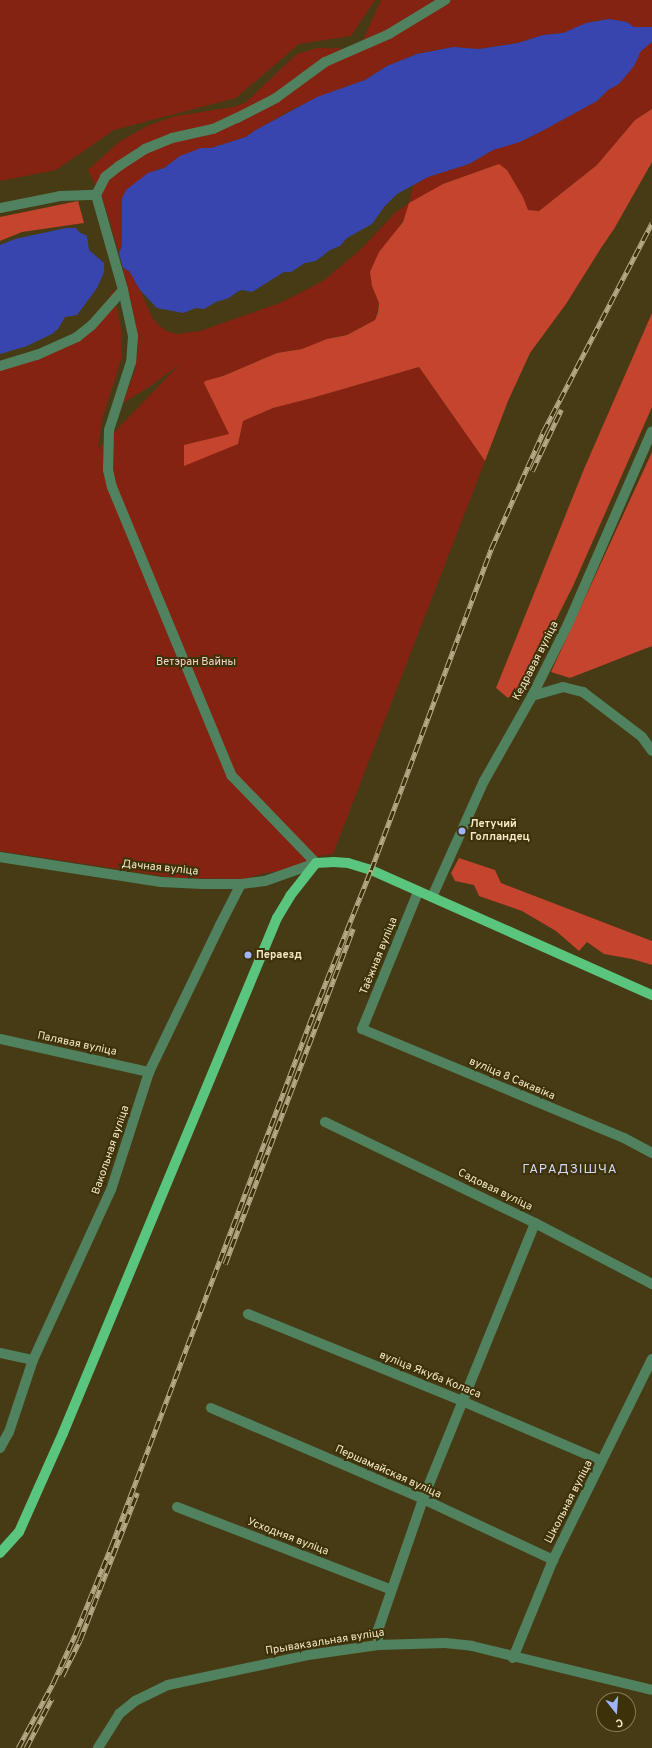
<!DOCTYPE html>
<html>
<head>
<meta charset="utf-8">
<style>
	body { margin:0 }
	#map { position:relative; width:652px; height:1748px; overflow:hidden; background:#463b15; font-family:Overpass,sans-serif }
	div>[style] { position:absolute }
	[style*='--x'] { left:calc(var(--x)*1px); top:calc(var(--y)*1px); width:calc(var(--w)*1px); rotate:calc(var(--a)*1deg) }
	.green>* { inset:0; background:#842311 }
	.forest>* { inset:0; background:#c4442d }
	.water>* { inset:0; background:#3945af }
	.minor>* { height:10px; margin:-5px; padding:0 5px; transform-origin:5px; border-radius:5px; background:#51825f }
	.major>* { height:10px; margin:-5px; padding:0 5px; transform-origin:5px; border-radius:5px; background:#5ac57f }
	.rail>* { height:4.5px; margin-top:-2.25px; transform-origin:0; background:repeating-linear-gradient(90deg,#3c3109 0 9px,#b5aa85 0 18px); box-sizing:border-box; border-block:1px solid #b5aa85 }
	.dots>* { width:11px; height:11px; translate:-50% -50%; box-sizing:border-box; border:2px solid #3c3109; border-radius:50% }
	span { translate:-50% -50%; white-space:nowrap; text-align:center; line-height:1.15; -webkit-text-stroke:4px #3c3109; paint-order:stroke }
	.street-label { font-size:11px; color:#f3e8c5 }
	.park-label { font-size:11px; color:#f6d4cc }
	.poi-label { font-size:11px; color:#f3e8c5; font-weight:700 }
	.left { translate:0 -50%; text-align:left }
	.quarter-label { font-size:13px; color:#d2dbf7; letter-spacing:1px }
	.north { position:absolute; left:596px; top:1692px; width:40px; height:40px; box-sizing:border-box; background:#3c3109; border:1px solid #857a54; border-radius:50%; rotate:163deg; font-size:11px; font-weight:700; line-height:16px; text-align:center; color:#f3e8c5 }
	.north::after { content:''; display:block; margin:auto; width:14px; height:18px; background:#a0b3fd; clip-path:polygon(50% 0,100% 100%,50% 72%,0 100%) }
</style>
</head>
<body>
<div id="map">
	<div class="green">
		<div style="clip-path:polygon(0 0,375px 0,351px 36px,299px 44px,236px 98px,114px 130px,56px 170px,0 181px)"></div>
		<div style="clip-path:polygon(381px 0,652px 0,652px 27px,634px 27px,627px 22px,609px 19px,595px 21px,563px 33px,543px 35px,518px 43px,479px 49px,453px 47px,417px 54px,387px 66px,365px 80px,334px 91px,295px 108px,254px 131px,246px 137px,211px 148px,201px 148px,174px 161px,164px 168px,155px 170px,122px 198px,122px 246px,119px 253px,104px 202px,88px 170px,119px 142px,147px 126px,175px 116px,233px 107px,245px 103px,297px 54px,317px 48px,359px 49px)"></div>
		<div style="clip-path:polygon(652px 42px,652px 109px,635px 120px,597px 165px,539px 211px,528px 210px,523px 197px,507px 170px,457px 179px,443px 184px,408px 211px,395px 235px,379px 252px,372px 286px,379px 303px,375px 320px,347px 335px,334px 337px,302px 349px,277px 353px,223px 376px,206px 381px,230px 434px,184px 445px,184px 465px,238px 444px,243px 421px,273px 408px,312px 398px,419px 367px,485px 461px,333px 854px,320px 856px,286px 870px,261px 874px,245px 879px,177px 878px,0 851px,0 368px,65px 345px,104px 307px,113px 290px,121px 328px,122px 357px,102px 420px,98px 449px,179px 365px,152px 385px,123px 403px,135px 370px,138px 349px,135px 321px,123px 268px,129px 271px,140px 290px,152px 317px,159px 326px,167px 331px,176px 334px,200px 331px,280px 303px,323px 281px,359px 251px,396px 212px,409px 203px,413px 186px,428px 177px,469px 164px,493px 150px,525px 140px,597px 101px,608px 90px,619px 84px,634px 66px,641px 51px)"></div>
	</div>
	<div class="forest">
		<div style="clip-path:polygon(652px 109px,652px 162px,614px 229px,601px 248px,566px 304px,530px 353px,508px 401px,485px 461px,419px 367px,312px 398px,273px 408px,243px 421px,238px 444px,184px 466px,184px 445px,229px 434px,204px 383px,205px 381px,223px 376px,277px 353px,302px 349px,327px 339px,347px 335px,375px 320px,378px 312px,379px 303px,372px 286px,370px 272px,379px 252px,403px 222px,409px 203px,443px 184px,499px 164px,507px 170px,523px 197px,528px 210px,539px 211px,597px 165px,635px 120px)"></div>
		<div style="clip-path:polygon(78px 201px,84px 223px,22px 232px,0 241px,0 217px)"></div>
		<div style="clip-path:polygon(652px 313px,652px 407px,573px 586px,521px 689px,508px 698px,496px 688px,584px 469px)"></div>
		<div style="clip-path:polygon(652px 452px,652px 646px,570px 678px,551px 672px)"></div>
		<div style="clip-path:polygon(459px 858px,495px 870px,501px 883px,652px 941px,652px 965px,632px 959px,604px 954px,587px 942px,579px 951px,556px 931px,522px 911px,479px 896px,474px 885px,455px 881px,451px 873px)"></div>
	</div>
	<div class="water">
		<div style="clip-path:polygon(609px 19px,627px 22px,634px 27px,652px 27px,652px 42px,641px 51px,634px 66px,619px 84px,608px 90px,597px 101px,544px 130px,520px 142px,493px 150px,469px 164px,428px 177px,397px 194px,384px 207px,372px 224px,347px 238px,340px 246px,330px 250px,316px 261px,305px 263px,291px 272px,284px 272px,252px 292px,242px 290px,237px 292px,229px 298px,216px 302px,204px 309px,196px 308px,183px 313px,157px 308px,140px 290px,129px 271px,123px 268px,119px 253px,122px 246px,122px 198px,126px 190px,148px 173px,164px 168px,180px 156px,201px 148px,211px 148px,246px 137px,254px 131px,317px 97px,365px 80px,387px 66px,417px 54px,453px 47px,479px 49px,518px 43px,543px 35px,563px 33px,586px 23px)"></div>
		<div style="clip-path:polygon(66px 228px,76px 228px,79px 232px,87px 236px,89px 250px,104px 263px,104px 272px,97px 288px,77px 315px,65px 317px,58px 329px,52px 334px,27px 346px,0 354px,0 245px,15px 239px)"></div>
	</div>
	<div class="minor">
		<div style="--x:96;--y:195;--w:20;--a:-63"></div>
		<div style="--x:105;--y:177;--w:18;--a:-38"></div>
		<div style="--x:119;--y:166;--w:31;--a:-33"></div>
		<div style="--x:145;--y:149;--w:29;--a:-22"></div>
		<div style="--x:172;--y:138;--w:42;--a:-12.4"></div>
		<div style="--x:213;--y:129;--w:26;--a:-25"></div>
		<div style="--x:237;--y:118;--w:44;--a:-27.1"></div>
		<div style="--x:276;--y:98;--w:61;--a:-36.3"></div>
		<div style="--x:325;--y:62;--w:70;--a:-23.6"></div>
		<div style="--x:389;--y:34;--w:66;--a:-31.3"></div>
		<div style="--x:0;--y:208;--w:61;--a:-11.3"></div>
		<div style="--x:60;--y:196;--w:36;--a:-2"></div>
		<div style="--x:96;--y:195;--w:99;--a:74.1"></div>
		<div style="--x:123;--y:290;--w:47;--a:77.7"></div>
		<div style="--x:133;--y:336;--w:26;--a:94"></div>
		<div style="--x:131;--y:362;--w:71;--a:107.9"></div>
		<div style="--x:109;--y:430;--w:40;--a:91.4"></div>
		<div style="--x:108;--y:470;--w:17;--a:77"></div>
		<div style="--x:112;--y:487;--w:312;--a:67.5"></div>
		<div style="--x:231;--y:775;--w:122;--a:46"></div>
		<div style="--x:316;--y:863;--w:54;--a:160.6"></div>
		<div style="--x:265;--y:881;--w:24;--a:173"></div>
		<div style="--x:241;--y:884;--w:39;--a:180"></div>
		<div style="--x:202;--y:884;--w:41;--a:-177.2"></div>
		<div style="--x:161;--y:882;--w:163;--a:-171.2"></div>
		<div style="--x:0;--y:366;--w:39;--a:-17"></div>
		<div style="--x:37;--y:355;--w:44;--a:-24.2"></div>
		<div style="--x:77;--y:337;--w:19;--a:-39"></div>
		<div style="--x:92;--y:325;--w:47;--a:-48.5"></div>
		<div style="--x:532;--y:696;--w:32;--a:-16"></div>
		<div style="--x:563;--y:687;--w:21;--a:14"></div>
		<div style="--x:583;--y:692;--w:74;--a:37.3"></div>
		<div style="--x:642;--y:737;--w:17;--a:54"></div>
		<div style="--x:418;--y:892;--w:148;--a:112.2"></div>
		<div style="--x:362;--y:1029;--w:284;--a:22.6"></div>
		<div style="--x:624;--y:1138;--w:32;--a:28"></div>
		<div style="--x:432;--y:897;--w:127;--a:-65.9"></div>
		<div style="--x:484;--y:781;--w:98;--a:-60.5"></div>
		<div style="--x:532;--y:696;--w:80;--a:-63.4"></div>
		<div style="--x:568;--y:624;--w:210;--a:-66.5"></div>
		<div style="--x:0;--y:1039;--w:153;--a:12.5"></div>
		<div style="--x:325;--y:1122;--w:233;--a:25.7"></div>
		<div style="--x:535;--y:1223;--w:132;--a:27.5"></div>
		<div style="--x:248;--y:1314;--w:231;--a:22.1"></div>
		<div style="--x:462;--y:1401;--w:152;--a:23.2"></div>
		<div style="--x:0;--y:1353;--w:34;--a:12"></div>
		<div style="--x:211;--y:1408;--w:231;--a:23.2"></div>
		<div style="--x:423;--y:1499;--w:144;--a:25.1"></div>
		<div style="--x:0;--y:1448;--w:18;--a:-61"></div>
		<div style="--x:9;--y:1432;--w:76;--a:-71.6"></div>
		<div style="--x:33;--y:1360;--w:187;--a:-65.4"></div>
		<div style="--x:111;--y:1190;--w:124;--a:-72.1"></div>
		<div style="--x:149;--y:1072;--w:163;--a:-64.2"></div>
		<div style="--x:220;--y:925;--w:46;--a:-62.9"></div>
		<div style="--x:177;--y:1507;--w:228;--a:21.1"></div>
		<div style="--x:378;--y:1645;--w:15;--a:-90"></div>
		<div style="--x:378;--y:1630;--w:139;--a:-71"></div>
		<div style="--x:423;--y:1499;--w:298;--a:-67.9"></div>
		<div style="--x:513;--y:1658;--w:106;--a:-67.8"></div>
		<div style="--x:553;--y:1560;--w:224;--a:-63.8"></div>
		<div style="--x:98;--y:1748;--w:40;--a:-58"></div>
		<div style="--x:119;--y:1714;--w:21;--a:-39"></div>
		<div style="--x:135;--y:1701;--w:37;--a:-26"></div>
		<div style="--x:168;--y:1685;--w:143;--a:-12.1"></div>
		<div style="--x:308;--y:1655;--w:71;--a:-8.1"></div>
		<div style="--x:378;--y:1645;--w:67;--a:-1.7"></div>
		<div style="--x:445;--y:1643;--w:27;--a:6"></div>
		<div style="--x:472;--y:1646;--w:185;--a:13.7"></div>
	</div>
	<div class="major">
		<div style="--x:0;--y:1553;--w:28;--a:-48"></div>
		<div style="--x:19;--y:1532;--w:108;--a:-66"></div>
		<div style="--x:63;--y:1433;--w:558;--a:-67.44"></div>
		<div style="--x:277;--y:918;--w:26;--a:-59"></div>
		<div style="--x:290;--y:896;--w:42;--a:-51.8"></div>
		<div style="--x:316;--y:863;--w:18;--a:-3"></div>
		<div style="--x:334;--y:862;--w:14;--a:4"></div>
		<div style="--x:348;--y:863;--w:24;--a:17"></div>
		<div style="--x:371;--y:870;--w:308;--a:24"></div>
	</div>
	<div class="rail">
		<div style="--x:532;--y:471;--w:68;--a:-64.6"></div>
		<div style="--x:225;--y:1264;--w:359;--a:-69.1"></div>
		<div style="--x:62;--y:1676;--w:40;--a:-63.4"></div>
		<div style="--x:80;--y:1640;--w:158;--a:-68.8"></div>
		<div style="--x:18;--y:1748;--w:74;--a:-61.7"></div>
		<div style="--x:53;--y:1683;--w:53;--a:-65.4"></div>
		<div style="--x:75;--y:1635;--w:95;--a:-67.8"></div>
		<div style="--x:111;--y:1547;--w:570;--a:-69.24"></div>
		<div style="--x:313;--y:1014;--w:155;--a:-68.1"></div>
		<div style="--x:371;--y:870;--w:343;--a:-69.5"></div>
		<div style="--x:491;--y:549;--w:128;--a:-66"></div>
		<div style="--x:543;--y:432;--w:236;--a:-62.5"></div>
		<div style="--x:26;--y:1748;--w:56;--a:-62.5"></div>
	</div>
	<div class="dots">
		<div style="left:462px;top:831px;background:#a0b3fd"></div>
		<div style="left:248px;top:955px;background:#a0b3fd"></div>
	</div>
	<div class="street-label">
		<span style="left:536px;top:661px;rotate:-63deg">Кедравая вуліца</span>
		<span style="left:160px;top:868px;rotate:6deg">Дачная вуліца</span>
		<span style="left:379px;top:956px;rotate:-68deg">Таёжная вуліца</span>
		<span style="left:77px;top:1044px;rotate:12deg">Палявая вуліца</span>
		<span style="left:512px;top:1079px;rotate:23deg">вуліца 8 Сакавіка</span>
		<span style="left:111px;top:1150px;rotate:-71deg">Вакольная вуліца</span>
		<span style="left:495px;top:1190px;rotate:26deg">Садовая вуліца</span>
		<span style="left:430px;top:1375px;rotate:22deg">вуліца Якуба Коласа</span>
		<span style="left:388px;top:1472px;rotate:24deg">Першамайская вуліца</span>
		<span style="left:569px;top:1502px;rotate:-63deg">Школьная вуліца</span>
		<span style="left:288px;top:1537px;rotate:21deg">Усходняя вуліца</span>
		<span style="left:325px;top:1642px;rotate:-9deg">Прывакзальная вуліца</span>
	</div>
	<div class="park-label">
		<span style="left:196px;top:662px">Ветэран Вайны</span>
	</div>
	<div class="poi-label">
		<span class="left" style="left:470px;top:831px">Летучий<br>Голландец</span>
		<span class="left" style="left:256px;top:955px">Пераезд</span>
	</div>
	<div class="quarter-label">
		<span style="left:570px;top:1170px">ГАРАДЗІШЧА</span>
	</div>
	<div class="north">С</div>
</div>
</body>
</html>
